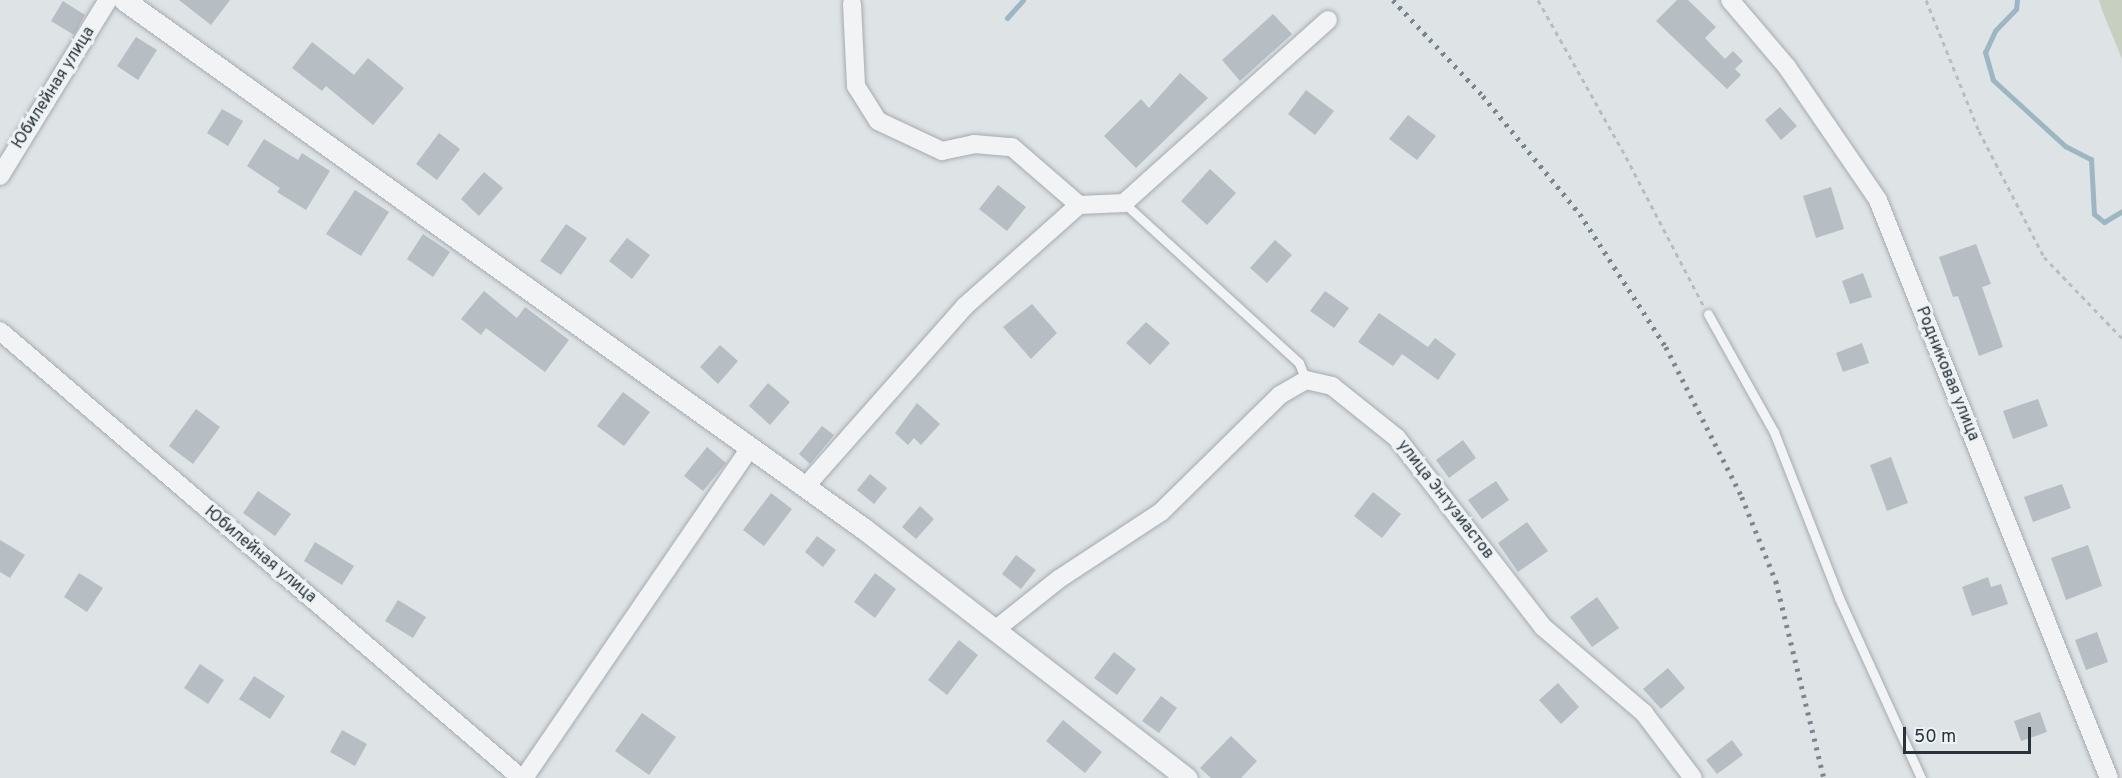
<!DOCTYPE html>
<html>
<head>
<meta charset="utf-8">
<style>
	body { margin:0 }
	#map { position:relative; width:2122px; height:778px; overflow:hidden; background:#dee3e6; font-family:Overpass,sans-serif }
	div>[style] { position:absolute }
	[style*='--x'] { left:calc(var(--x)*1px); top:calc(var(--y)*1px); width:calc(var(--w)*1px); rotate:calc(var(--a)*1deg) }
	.green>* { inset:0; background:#c7d0c0 }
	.stream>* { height:5px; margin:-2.5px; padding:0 2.5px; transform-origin:2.5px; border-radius:2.5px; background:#9cb6c4 }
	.building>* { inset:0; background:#b6bdc3 }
	.path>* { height:3px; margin-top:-1.5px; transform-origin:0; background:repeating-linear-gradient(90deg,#b9bdc1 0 4.5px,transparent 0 9px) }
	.roads { filter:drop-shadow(0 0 2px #a4abb0) drop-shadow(0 0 2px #a4abb0) }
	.service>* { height:9px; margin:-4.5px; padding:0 4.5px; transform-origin:4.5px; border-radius:4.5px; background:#f1f3f5 }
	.minor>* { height:18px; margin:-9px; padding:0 9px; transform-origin:9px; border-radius:9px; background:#f1f3f5 }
	.tertiary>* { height:21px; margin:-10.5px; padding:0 10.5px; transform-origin:10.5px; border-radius:10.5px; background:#f1f3f5 }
	.rail>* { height:4.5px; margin-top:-2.25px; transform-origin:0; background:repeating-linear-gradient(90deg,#79858e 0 3px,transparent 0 9px) }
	span { translate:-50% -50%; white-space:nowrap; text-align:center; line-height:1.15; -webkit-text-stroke:6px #edf2f4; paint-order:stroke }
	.street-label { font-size:16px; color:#29333c }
	.scale { position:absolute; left:1903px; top:727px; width:128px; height:27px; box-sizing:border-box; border:3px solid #29333c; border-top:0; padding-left:8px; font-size:18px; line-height:21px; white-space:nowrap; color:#29333c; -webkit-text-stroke:4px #edf2f4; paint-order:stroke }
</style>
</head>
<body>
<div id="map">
	<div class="green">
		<div style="clip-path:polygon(2099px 0,2122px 0,2122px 59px,2102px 10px)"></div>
	</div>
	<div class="stream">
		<div style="--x:2017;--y:0;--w:9;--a:96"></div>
		<div style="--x:2016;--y:9;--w:30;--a:134"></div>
		<div style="--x:1995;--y:31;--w:23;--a:115"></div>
		<div style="--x:1985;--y:52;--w:29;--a:74"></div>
		<div style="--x:1993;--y:80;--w:98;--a:42.5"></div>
		<div style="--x:2065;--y:146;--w:29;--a:27"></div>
		<div style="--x:2091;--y:159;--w:55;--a:86.9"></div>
		<div style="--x:2094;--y:214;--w:13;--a:39"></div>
		<div style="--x:2104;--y:222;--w:21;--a:-31"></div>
		<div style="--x:1007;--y:18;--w:24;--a:-48"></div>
	</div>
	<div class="building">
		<div style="clip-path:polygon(179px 0,230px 0,211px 25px)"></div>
		<div style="clip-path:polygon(1677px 0,1688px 0,1716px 27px,1705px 38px,1725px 59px,1733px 51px,1743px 61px,1735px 69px,1741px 75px,1727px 89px,1656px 21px)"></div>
		<div style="clip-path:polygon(63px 1px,85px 15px,74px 35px,51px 21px)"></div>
		<div style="clip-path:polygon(1273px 14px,1292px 34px,1240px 81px,1222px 60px)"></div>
		<div style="clip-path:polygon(136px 37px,157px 50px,138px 80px,117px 66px)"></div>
		<div style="clip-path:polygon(312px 42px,354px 75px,368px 58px,404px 88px,373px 125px,326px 86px,322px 91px,292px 68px)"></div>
		<div style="clip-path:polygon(1180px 73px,1208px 98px,1136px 168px,1104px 136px,1141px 99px,1149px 108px)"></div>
		<div style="clip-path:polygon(1306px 90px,1334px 111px,1315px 135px,1288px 114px)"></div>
		<div style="clip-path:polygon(1780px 107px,1797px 126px,1781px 140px,1765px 120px)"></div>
		<div style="clip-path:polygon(222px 109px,243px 121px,228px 146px,207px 133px)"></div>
		<div style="clip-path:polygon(1408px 115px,1436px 136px,1417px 160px,1389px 139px)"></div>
		<div style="clip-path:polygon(439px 133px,460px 149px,437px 180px,416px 164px)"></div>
		<div style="clip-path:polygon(264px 139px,298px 160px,302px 153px,330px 171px,306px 210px,277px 192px,280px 188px,247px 166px)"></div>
		<div style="clip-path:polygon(1210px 169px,1236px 193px,1207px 225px,1181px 201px)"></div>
		<div style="clip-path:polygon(484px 172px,503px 188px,479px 216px,461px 199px)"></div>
		<div style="clip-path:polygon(998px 185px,1026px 207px,1007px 231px,979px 209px)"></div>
		<div style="clip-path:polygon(1831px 187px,1844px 229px,1816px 238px,1803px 196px)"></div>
		<div style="clip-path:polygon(355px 190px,389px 212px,361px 256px,326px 234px)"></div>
		<div style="clip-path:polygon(566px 224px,587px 238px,561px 275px,540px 261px)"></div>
		<div style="clip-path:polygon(423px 234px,450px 252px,433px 277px,407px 259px)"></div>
		<div style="clip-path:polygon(627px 238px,650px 255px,632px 279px,609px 261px)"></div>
		<div style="clip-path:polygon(1275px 240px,1292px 255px,1267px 283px,1250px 268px)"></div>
		<div style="clip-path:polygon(1976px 244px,1991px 284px,1982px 287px,2003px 347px,1979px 356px,1958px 296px,1953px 297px,1939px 257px)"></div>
		<div style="clip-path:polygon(1863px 273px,1872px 297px,1850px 304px,1842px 281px)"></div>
		<div style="clip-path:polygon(484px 291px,517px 318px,525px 307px,569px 340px,545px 372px,486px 328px,481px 335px,461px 319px)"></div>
		<div style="clip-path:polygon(1325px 291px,1349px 308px,1334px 328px,1310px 311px)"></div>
		<div style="clip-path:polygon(1032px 304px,1057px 333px,1031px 359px,1003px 327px)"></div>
		<div style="clip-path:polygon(1379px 313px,1428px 347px,1435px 338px,1456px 354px,1438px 380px,1402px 354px,1393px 366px,1358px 342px)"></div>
		<div style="clip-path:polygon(1146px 322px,1170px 343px,1150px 365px,1126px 343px)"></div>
		<div style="clip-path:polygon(1862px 343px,1869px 363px,1843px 372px,1836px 353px)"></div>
		<div style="clip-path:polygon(720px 345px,738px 361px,718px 384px,700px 367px)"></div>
		<div style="clip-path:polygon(768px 383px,790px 402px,770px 425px,749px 406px)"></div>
		<div style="clip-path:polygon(623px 392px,650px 412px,624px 446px,597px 426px)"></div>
		<div style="clip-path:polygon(2038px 399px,2048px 426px,2013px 439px,2003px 411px)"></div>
		<div style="clip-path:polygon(917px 403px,940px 424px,921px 445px,914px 438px,908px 445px,895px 433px)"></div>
		<div style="clip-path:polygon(196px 409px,220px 427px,193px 464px,169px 446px)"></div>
		<div style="clip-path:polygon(822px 426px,834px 435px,810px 464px,799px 454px)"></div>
		<div style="clip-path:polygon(1463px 440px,1476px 458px,1449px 478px,1436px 460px)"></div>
		<div style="clip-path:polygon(707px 447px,726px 463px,703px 491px,684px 476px)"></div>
		<div style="clip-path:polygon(1891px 457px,1908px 503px,1887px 511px,1870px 465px)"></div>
		<div style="clip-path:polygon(870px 474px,887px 488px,874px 504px,857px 490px)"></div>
		<div style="clip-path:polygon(1496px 481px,1509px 500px,1482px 519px,1468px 500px)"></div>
		<div style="clip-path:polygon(2062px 484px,2071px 508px,2033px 522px,2024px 497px)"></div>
		<div style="clip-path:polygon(258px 491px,291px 514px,275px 536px,243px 513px)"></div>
		<div style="clip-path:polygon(1373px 492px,1401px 514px,1382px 538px,1354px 516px)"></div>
		<div style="clip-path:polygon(771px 493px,792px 509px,764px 546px,743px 530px)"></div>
		<div style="clip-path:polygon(920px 506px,934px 519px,916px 539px,902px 527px)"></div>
		<div style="clip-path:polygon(1527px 522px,1548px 551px,1518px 572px,1498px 543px)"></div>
		<div style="clip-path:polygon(817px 536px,836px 550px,823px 567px,805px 552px)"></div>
		<div style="clip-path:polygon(0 540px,25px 555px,10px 578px,0 572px)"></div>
		<div style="clip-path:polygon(315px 542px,354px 566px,342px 585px,304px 561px)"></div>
		<div style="clip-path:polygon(2088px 545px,2102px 586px,2066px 600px,2051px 558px)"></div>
		<div style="clip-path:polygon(1016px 555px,1036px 570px,1021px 589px,1002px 574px)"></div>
		<div style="clip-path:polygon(79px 573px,103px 588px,87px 612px,64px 597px)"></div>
		<div style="clip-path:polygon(875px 573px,896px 589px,875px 618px,854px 602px)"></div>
		<div style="clip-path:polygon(1988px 577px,1991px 587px,2001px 584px,2008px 604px,1972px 616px,1962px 587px)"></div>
		<div style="clip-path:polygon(1597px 597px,1619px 628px,1592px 647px,1570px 617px)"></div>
		<div style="clip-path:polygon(398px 600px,426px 617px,413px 638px,385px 621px)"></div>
		<div style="clip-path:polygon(2097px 632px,2108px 662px,2086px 670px,2075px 640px)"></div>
		<div style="clip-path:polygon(959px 640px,978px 655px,947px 695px,928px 680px)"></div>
		<div style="clip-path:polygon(1114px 652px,1136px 669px,1117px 695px,1094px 678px)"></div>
		<div style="clip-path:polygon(200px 664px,224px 680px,208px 704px,184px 688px)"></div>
		<div style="clip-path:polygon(1668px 668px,1685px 688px,1661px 709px,1643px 689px)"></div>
		<div style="clip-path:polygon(254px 676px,285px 696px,270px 719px,239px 699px)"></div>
		<div style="clip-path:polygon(1558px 683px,1579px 707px,1561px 724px,1539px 700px)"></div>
		<div style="clip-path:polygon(1161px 696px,1177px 708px,1159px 733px,1142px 721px)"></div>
		<div style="clip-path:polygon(2040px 712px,2047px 732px,2021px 741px,2014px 721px)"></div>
		<div style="clip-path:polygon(642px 713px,676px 737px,649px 775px,615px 751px)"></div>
		<div style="clip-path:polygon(1063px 720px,1102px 752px,1085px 773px,1046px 741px)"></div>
		<div style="clip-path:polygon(342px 730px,367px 744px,355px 766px,330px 752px)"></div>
		<div style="clip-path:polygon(1231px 736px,1257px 761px,1241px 778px,1211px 778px,1200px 768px)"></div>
		<div style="clip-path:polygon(1732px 740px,1743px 755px,1717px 774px,1706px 760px)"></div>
	</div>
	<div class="path">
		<div style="--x:1538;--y:0;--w:180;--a:60.7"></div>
		<div style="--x:1626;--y:157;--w:167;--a:62.5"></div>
		<div style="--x:1926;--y:0;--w:141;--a:68"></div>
		<div style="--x:1979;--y:131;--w:142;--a:62.7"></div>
		<div style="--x:2044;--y:257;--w:112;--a:46.1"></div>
	</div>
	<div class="roads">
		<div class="service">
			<div style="--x:1124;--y:203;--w:237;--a:42.4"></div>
			<div style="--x:1299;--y:363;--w:18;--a:68"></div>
			<div style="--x:1708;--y:314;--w:135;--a:60.8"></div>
			<div style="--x:1774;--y:432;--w:178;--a:68.6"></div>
			<div style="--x:1839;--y:598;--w:198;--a:65.5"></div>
		</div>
		<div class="minor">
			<div style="--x:1730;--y:0;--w:88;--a:49.6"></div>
			<div style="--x:1787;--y:67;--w:161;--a:55.6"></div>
			<div style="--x:1878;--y:200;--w:622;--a:68.22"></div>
			<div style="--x:852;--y:4;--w:82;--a:87.2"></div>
			<div style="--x:856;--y:86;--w:41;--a:57.8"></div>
			<div style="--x:878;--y:121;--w:71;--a:25.1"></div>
			<div style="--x:942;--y:151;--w:33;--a:-12"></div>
			<div style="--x:974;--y:144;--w:38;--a:5"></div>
			<div style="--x:1012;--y:147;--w:89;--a:40.9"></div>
			<div style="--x:0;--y:176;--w:206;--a:-58.5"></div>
			<div style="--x:0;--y:331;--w:686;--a:40.63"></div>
			<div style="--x:805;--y:487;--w:240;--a:-48.5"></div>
			<div style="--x:964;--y:307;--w:154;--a:-41.6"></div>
			<div style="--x:1079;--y:205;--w:45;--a:-2.5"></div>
			<div style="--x:1124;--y:203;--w:274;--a:-41.9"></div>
			<div style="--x:995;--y:630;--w:82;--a:-38.6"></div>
			<div style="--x:1059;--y:579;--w:122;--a:-33.3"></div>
			<div style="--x:1161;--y:512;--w:167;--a:-44.5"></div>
			<div style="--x:1280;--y:395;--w:30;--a:-30"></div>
			<div style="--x:1306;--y:380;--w:27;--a:13"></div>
			<div style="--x:1332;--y:386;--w:83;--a:38.7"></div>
			<div style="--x:1397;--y:438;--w:239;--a:52.3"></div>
			<div style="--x:1543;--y:627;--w:133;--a:40.4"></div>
			<div style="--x:1644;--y:713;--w:81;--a:53"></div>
			<div style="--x:524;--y:778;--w:400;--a:-55.6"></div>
		</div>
		<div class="tertiary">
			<div style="--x:124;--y:0;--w:908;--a:35.55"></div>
			<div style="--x:863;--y:528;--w:409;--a:37.7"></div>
		</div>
	</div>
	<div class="rail">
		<div style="--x:1393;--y:0;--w:132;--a:46.8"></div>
		<div style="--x:1483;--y:96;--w:153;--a:50.6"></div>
		<div style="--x:1580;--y:214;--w:158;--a:57.1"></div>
		<div style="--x:1666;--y:347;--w:168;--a:63.1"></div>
		<div style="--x:1742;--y:497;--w:91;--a:68"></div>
		<div style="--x:1776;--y:581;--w:203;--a:76.3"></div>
	</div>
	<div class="street-label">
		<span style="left:54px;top:88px;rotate:-58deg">Юбилейная улица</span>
		<span style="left:1947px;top:374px;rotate:68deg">Родниковая улица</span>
		<span style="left:1445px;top:500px;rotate:52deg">улица Энтузиастов</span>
		<span style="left:260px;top:555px;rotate:40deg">Юбилейная улица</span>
	</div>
	<div class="scale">50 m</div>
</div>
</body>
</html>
